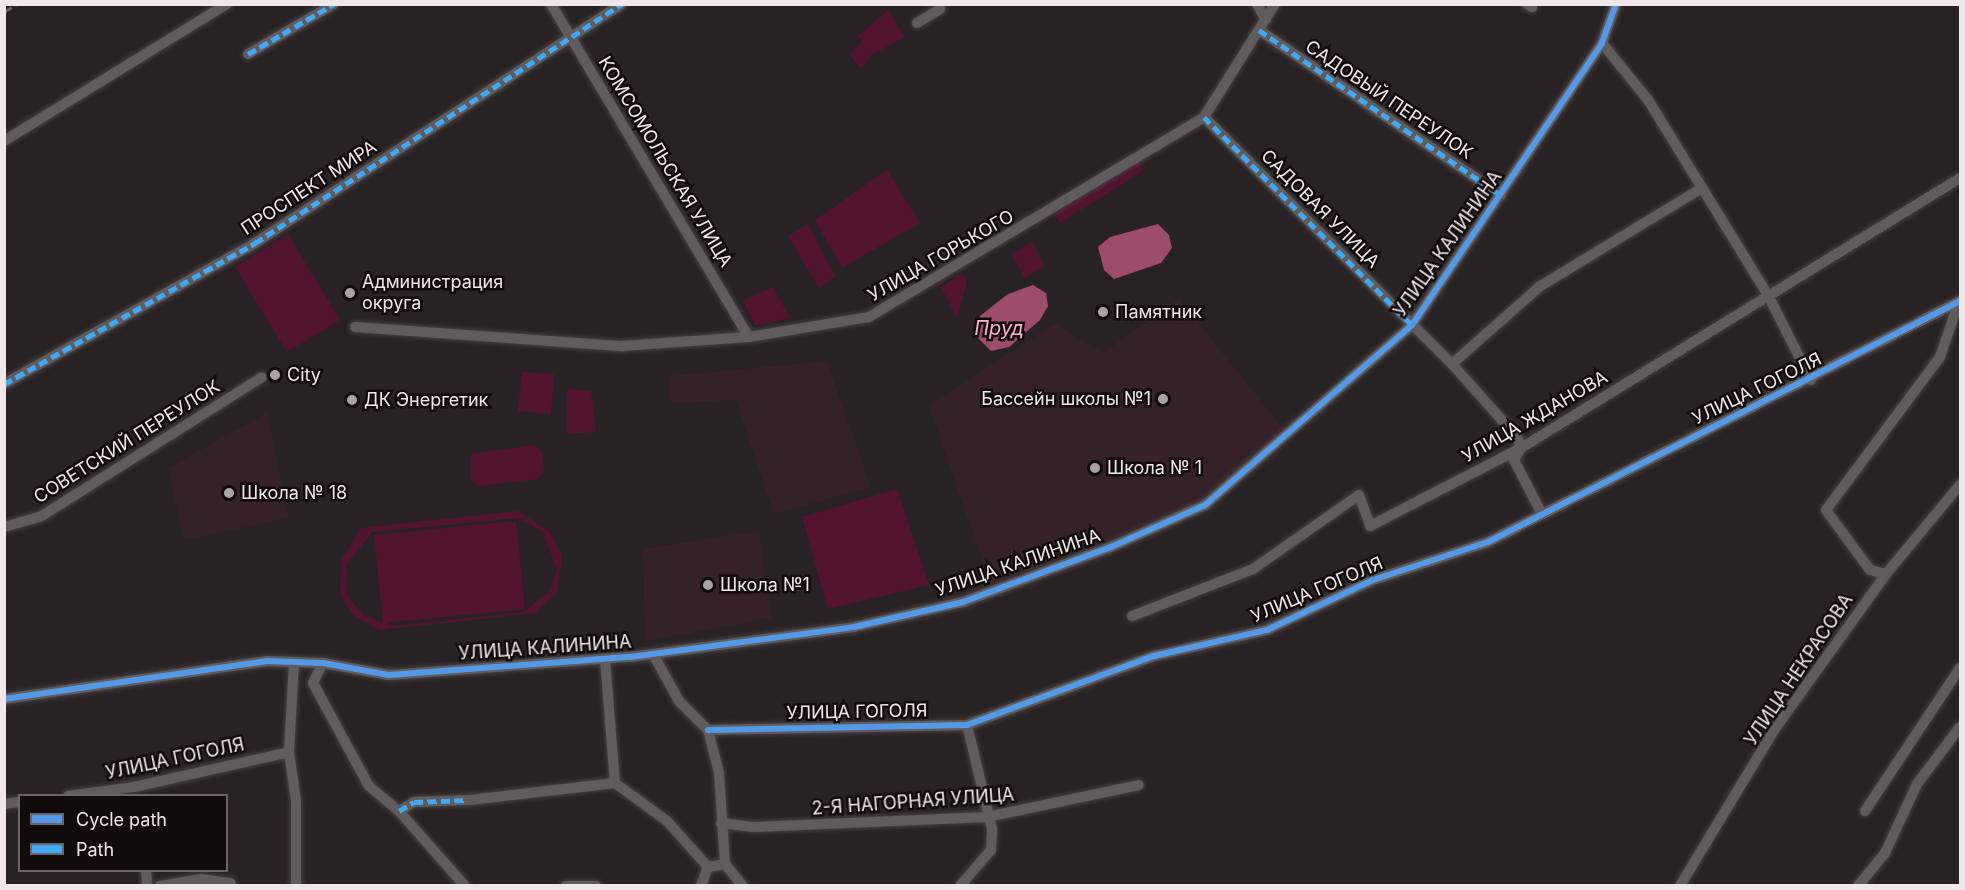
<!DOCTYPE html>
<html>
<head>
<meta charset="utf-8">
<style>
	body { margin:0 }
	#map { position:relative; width:1965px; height:890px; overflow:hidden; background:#292224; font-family:Inter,sans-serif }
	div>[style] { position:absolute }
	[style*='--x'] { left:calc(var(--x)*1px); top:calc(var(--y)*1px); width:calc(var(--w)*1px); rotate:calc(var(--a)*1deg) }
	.built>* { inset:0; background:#342228 }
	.green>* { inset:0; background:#531430 }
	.water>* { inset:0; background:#9d4c6b }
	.roads { filter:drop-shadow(0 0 2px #464042) drop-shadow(0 0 2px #464042) }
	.minor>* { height:10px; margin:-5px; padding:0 5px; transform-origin:5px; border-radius:5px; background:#605b5c }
	.rail>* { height:3px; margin-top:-1.5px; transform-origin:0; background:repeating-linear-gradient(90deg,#666162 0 9px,transparent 0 13.5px) }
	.quiet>* { height:4.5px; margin-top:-2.25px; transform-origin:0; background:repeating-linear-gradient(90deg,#3fa9f5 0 9px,transparent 0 13.5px) }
	.cycleway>* { height:6px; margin:-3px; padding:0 3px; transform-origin:3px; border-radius:3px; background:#5399e6 }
	.dots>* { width:16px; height:16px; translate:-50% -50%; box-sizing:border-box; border:3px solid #110b0c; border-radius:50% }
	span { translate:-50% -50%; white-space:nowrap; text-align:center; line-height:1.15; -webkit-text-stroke:5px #110b0c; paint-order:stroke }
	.street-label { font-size:18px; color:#f1e7ea }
	.poi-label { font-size:18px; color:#f1e7ea }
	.left { translate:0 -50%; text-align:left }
	.right { translate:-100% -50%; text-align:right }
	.water-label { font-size:20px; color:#fdb3cb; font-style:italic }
	.frame { position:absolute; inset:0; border:6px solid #f1e7ea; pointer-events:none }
	.legend { position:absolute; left:18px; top:794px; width:210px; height:78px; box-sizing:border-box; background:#110b0c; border:2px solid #6b6365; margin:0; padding:8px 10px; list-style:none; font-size:18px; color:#f1e7ea }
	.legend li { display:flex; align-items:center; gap:12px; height:30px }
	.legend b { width:30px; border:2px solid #6b6365 }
</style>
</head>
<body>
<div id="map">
	<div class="built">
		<div style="clip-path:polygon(1179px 299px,1284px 430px,1193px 507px,991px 585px,929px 406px,1054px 324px,1103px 353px)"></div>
		<div style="clip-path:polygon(827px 361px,871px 487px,774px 514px,736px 400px,671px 403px,668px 376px)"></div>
		<div style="clip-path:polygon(267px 413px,289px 518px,184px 540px,168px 468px)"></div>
		<div style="clip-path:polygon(759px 531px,771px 618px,645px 641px,643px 549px)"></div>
	</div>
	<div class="green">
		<div style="clip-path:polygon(888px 10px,905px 37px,871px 55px,861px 69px,849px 54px,862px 42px,858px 36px)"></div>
		<div style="clip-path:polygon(1137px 161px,1144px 170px,1060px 223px,1054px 214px)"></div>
		<div style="clip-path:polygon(887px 170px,920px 223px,842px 268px,815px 220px)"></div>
		<div style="clip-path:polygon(808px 224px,835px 276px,819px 288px,788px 236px)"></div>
		<div style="clip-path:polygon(288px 234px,340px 320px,287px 352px,235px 267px)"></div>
		<div style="clip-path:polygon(1032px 241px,1044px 265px,1025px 279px,1012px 255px)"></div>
		<div style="clip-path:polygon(962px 273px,967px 283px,957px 318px,941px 287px)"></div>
		<div style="clip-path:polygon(773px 287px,790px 318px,755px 326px,743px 300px)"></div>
		<div style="clip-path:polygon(522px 372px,554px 374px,551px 414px,518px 411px)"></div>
		<div style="clip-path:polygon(567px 389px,591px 391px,596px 432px,567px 434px)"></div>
		<div style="clip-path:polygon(534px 445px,543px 453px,544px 472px,538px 479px,478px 486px,471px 479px,471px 454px)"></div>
		<div style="clip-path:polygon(897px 489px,929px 585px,828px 609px,802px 517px)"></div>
		<div style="clip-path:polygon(evenodd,518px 511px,549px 531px,562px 556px,557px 592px,535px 613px,380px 630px,354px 616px,340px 595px,341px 561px,361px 528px,518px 511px,518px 518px,543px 532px,557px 570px,549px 592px,523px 612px,395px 626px,363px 615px,348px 597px,346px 565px,372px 532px,518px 518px)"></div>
		<div style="clip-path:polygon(516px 521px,525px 609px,383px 623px,374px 535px)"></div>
	</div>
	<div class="water">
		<div style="clip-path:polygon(1158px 224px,1169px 235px,1172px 248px,1161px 263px,1114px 279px,1104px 270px,1098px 247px,1110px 237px)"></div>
		<div style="clip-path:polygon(1033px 285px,1046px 293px,1048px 306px,1040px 320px,1009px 347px,991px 351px,974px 334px,980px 316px,1008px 294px)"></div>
	</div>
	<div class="roads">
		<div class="minor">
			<div style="--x:551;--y:4;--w:387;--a:59.3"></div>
			<div style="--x:1257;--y:4;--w:18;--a:61"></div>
			<div style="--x:1527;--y:4;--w:6;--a:31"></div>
			<div style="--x:917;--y:23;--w:27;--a:-31"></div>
			<div style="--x:1259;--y:30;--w:293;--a:34.3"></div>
			<div style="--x:1602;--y:43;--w:73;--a:51.1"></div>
			<div style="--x:1648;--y:100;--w:231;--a:58.4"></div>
			<div style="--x:1769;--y:297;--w:93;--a:63.2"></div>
			<div style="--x:248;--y:54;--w:99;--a:-30.2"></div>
			<div style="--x:1204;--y:117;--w:350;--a:44.9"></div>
			<div style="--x:1452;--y:364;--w:98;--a:48.3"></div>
			<div style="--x:1517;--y:437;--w:12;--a:70"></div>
			<div style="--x:1521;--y:448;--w:14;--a:120"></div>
			<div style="--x:1514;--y:460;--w:59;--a:62.6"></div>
			<div style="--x:4;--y:141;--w:262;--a:-31.6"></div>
			<div style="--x:355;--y:327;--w:268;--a:4.1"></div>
			<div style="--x:622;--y:346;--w:127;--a:-4.1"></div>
			<div style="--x:749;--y:337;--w:122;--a:-9.5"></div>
			<div style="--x:869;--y:317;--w:390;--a:-30.8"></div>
			<div style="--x:1204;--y:117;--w:133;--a:-57.9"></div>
			<div style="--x:1452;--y:364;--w:116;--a:-41.5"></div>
			<div style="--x:1539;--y:287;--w:191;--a:-31.3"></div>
			<div style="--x:4;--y:384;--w:288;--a:-29.3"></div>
			<div style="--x:255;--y:243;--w:438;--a:-33.1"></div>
			<div style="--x:4;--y:527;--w:37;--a:-16"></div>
			<div style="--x:40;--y:517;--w:262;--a:-32.2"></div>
			<div style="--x:1886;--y:574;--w:16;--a:-166"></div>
			<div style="--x:1870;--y:570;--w:74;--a:-126.3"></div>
			<div style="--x:1826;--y:510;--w:191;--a:-53.3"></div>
			<div style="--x:1940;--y:357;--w:56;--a:-71.2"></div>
			<div style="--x:1132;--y:616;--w:130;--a:-21.2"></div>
			<div style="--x:1253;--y:569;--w:129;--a:-34.9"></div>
			<div style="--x:1359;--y:495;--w:33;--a:70"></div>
			<div style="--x:1370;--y:526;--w:170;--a:-27.3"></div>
			<div style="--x:1521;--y:448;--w:515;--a:-31.59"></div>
			<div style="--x:653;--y:654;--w:54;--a:61"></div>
			<div style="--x:679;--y:701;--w:41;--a:45"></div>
			<div style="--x:708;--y:730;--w:44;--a:75.7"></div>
			<div style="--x:719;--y:773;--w:91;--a:86.2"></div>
			<div style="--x:605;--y:659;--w:124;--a:85.4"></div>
			<div style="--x:294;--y:662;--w:90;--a:93.2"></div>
			<div style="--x:289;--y:752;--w:49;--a:81.9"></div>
			<div style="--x:296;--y:801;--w:85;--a:90"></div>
			<div style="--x:323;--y:663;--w:22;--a:117"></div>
			<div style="--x:313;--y:683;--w:117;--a:61.5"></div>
			<div style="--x:369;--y:786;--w:39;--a:40"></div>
			<div style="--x:399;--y:811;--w:100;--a:48.7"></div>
			<div style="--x:4;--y:699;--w:266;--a:-8.2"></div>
			<div style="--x:267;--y:661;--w:56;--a:2"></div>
			<div style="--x:323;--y:663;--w:67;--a:10.3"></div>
			<div style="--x:389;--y:675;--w:242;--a:-4.3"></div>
			<div style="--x:630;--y:657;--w:226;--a:-7.6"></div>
			<div style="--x:854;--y:627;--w:112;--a:-12.9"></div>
			<div style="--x:963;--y:602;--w:158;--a:-20.4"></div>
			<div style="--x:1111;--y:547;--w:103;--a:-24.1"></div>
			<div style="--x:1205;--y:505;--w:274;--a:-41"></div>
			<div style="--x:1412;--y:325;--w:340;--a:-56"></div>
			<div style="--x:1602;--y:43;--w:41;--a:-70.3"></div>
			<div style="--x:708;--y:730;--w:259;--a:-1.1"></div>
			<div style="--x:967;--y:725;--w:199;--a:-20.3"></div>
			<div style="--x:1154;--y:656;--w:116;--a:-13"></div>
			<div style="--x:1267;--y:630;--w:117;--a:-25.3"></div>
			<div style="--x:1373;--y:580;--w:121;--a:-18.3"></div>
			<div style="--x:1488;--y:542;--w:530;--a:-27.05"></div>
			<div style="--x:615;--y:783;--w:64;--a:36.2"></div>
			<div style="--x:667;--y:821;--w:62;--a:48.3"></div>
			<div style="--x:708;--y:867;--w:17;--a:-10"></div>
			<div style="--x:725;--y:864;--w:28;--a:51"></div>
			<div style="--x:68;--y:796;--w:67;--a:-7.8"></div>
			<div style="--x:134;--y:787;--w:159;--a:-12.7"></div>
			<div style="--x:470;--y:800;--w:146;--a:-6.7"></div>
			<div style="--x:4;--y:804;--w:16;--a:-7"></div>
			<div style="--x:399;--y:811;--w:17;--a:-31"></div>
			<div style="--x:414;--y:802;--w:54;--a:-2.1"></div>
			<div style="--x:1865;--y:811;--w:172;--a:-56.4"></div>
			<div style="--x:721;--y:823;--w:34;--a:7"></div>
			<div style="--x:755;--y:827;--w:232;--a:-2.5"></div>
			<div style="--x:987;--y:817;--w:155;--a:-11.9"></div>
			<div style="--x:146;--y:870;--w:16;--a:86"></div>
			<div style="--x:160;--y:886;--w:42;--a:-9.7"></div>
			<div style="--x:201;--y:879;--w:30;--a:8"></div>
			<div style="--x:566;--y:886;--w:30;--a:0"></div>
			<div style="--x:701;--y:886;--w:20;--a:-70"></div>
			<div style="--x:960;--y:886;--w:48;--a:-49.3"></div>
			<div style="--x:991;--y:850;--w:21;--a:-87"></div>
			<div style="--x:992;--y:829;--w:107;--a:-103.5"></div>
			<div style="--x:1680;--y:886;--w:182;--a:-58.9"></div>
			<div style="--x:1774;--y:730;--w:192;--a:-54.3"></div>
			<div style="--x:1886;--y:574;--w:116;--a:-50.3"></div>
			<div style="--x:1858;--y:886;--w:43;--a:-50.7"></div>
			<div style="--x:1885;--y:853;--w:76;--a:-65.1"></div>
			<div style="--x:1917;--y:784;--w:71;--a:-53"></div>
		</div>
	</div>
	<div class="rail">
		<div style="--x:4;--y:12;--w:15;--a:-32"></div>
	</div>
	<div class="quiet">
		<div style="--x:1259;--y:30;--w:293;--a:34.3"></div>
		<div style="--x:248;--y:54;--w:99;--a:-30.2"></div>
		<div style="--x:1204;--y:117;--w:294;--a:45"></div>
		<div style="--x:4;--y:384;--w:288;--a:-29.3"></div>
		<div style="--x:255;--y:243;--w:438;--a:-33.1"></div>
		<div style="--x:399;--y:811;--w:17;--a:-31"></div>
		<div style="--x:414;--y:802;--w:54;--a:-2.1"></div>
	</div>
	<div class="cycleway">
		<div style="--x:4;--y:699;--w:266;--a:-8.2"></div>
		<div style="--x:267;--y:661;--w:56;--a:2"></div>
		<div style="--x:323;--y:663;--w:67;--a:10.3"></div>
		<div style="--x:389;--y:675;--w:242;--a:-4.3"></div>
		<div style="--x:630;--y:657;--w:226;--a:-7.6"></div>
		<div style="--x:854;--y:627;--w:112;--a:-12.9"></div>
		<div style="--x:963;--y:602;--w:158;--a:-20.4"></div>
		<div style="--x:1111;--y:547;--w:103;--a:-24.1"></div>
		<div style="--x:1205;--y:505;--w:274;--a:-41"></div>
		<div style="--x:1412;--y:325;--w:340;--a:-56"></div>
		<div style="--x:1602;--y:43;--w:41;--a:-70.3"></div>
		<div style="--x:708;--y:730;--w:259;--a:-1.1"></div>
		<div style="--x:967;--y:725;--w:199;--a:-20.3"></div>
		<div style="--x:1154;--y:656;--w:116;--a:-13"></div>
		<div style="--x:1267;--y:630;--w:117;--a:-25.3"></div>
		<div style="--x:1373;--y:580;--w:121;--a:-18.3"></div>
		<div style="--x:1488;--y:542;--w:530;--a:-27.05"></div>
	</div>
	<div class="dots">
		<div style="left:350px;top:293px;background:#aba2a5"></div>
		<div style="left:1103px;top:312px;background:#aba2a5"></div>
		<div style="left:275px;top:375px;background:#aba2a5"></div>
		<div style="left:1163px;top:399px;background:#aba2a5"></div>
		<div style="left:352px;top:400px;background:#aba2a5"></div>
		<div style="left:1095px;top:468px;background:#aba2a5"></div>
		<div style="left:229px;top:493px;background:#aba2a5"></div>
		<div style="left:708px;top:585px;background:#aba2a5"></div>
	</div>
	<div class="street-label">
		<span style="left:1389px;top:100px;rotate:34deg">САДОВЫЙ ПЕРЕУЛОК</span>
		<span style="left:665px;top:162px;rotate:59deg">КОМСОМОЛЬСКАЯ УЛИЦА</span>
		<span style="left:309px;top:188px;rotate:-33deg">ПРОСПЕКТ МИРА</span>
		<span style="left:1320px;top:209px;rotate:45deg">САДОВАЯ УЛИЦА</span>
		<span style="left:1448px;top:244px;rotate:-55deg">УЛИЦА КАЛИНИНА</span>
		<span style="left:941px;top:256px;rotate:-30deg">УЛИЦА ГОРЬКОГО</span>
		<span style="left:1757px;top:389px;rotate:-26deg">УЛИЦА ГОГОЛЯ</span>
		<span style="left:1535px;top:417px;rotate:-30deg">УЛИЦА ЖДАНОВА</span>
		<span style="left:127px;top:442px;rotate:-32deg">СОВЕТСКИЙ ПЕРЕУЛОК</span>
		<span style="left:1018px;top:563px;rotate:-19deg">УЛИЦА КАЛИНИНА</span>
		<span style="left:1317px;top:590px;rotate:-23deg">УЛИЦА ГОГОЛЯ</span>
		<span style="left:545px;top:648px;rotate:-4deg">УЛИЦА КАЛИНИНА</span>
		<span style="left:1799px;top:670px;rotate:-56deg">УЛИЦА НЕКРАСОВА</span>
		<span style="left:857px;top:712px;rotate:-1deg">УЛИЦА ГОГОЛЯ</span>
		<span style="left:175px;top:759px;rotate:-12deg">УЛИЦА ГОГОЛЯ</span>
		<span style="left:913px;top:802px;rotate:-4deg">2-Я НАГОРНАЯ УЛИЦА</span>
	</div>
	<div class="poi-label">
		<span class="left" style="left:362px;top:293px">Администрация<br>округа</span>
		<span class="left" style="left:1115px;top:312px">Памятник</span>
		<span class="left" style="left:287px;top:375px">City</span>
		<span class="right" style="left:1151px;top:399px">Бассейн школы №1</span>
		<span class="left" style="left:364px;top:400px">ДК Энергетик</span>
		<span class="left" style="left:1107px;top:468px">Школа № 1</span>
		<span class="left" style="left:241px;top:493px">Школа № 18</span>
		<span class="left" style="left:720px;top:585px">Школа №1</span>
	</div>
	<div class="water-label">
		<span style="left:999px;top:328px">Пруд</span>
	</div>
	<div class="frame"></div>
	<ul class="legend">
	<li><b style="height:8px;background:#5399e6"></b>Cycle path</li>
	<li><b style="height:8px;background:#3fa9f5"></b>Path</li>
	</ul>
</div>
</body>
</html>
